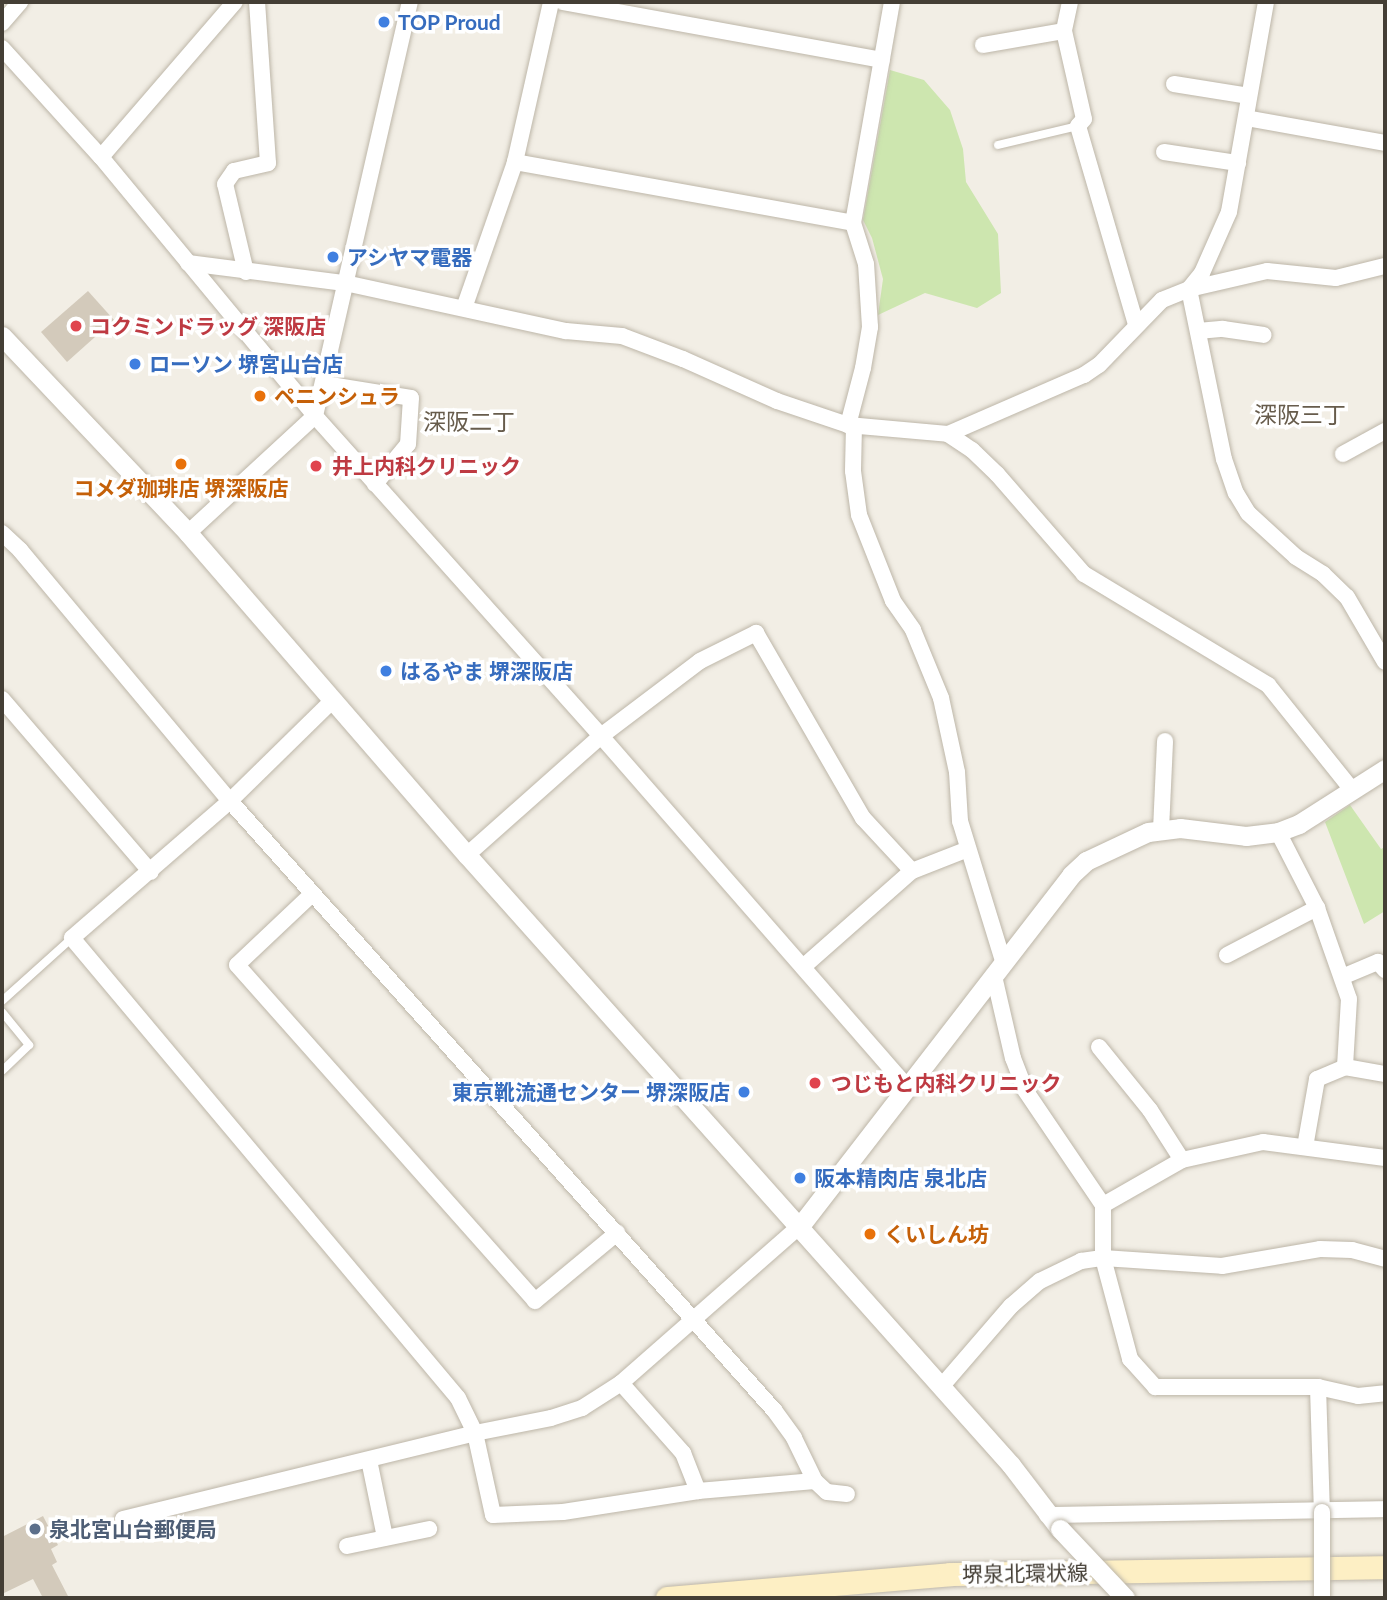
<!DOCTYPE html>
<html>
<head>
<meta charset="utf-8">
<style>
	body { margin:0 }
	#map { position:relative; width:1387px; height:1600px; overflow:hidden; background:#f2eee5; font-family:Lato,"Noto Sans JP",sans-serif }
	div>[style] { position:absolute }
	[style*='--x'] { left:calc(var(--x)*1px); top:calc(var(--y)*1px); width:calc(var(--w)*1px); rotate:calc(var(--a)*1deg) }
	.green>* { inset:0; background:#cde6af }
	.building>* { inset:0; background:#d3cabb }
	.roads { filter:drop-shadow(0 0 2px #bdb6a8) drop-shadow(0 0 2px #bdb6a8) }
	.service>* { height:8px; margin:-4px; padding:0 4px; transform-origin:4px; border-radius:4px; background:#fff }
	.minor>* { height:16px; margin:-8px; padding:0 8px; transform-origin:8px; border-radius:8px; background:#fff }
	.tertiary>* { height:19px; margin:-9.5px; padding:0 9.5px; transform-origin:9.5px; border-radius:9.5px; background:#fff }
	.secondary>* { height:23px; margin:-11.5px; padding:0 11.5px; transform-origin:11.5px; border-radius:11.5px; background:#fdefc4 }
	.bridges { filter:drop-shadow(0 0 2px #bdb6a8) drop-shadow(0 0 2px #bdb6a8) }
	.minor-bridge>* { height:16px; margin:-8px; padding:0 8px; transform-origin:8px; border-radius:8px; background:#fff }
	.tertiary-bridge>* { height:19px; margin:-9.5px; padding:0 9.5px; transform-origin:9.5px; border-radius:9.5px; background:#fff }
	.dots>* { width:19px; height:19px; translate:-50% -50%; box-sizing:border-box; border:4px solid #fff; border-radius:50% }
	span { translate:-50% -50%; white-space:nowrap; text-align:center; line-height:1.15; -webkit-text-stroke:7px #fff; paint-order:stroke }
	.shop-label { font-size:21px; color:#366cbe; font-weight:700 }
	.left { translate:0 -50%; text-align:left }
	.right { translate:-100% -50%; text-align:right }
	.health-label { font-size:21px; color:#be3a42; font-weight:700 }
	.food-label { font-size:21px; color:#c56008; font-weight:700 }
	.service-label { font-size:21px; color:#4e5e75; font-weight:700 }
	.street-label { font-size:21px; color:#443e35 }
	.neighbourhood-label { font-size:23px; color:#675c4c }
	.frame { position:absolute; inset:0; border:4px solid #443e35; pointer-events:none }
</style>
</head>
<body>
<div id="map">
	<div class="green">
		<div style="clip-path:polygon(890px 70px,924px 80px,950px 110px,963px 149px,966px 182px,998px 234px,1001px 293px,977px 308px,925px 293px,878px 315px,883px 279px,872px 238px,863px 220px)"></div>
		<div style="clip-path:polygon(1350px 805px,1381px 849px,1385px 847px,1385px 911px,1364px 924px,1325px 822px)"></div>
	</div>
	<div class="building">
		<div style="clip-path:polygon(88px 291px,114px 320px,67px 362px,41px 332px)"></div>
		<div style="clip-path:polygon(43px 1516px,58px 1545px,51px 1549px,57px 1562px,52px 1565px,69px 1598px,43px 1598px,33px 1579px,2px 1594px,2px 1537px)"></div>
	</div>
	<div class="roads">
		<div class="service">
			<div style="--x:998;--y:145;--w:82;--a:-13.4"></div>
			<div style="--x:2;--y:1001;--w:94;--a:-42"></div>
			<div style="--x:2;--y:1012;--w:43;--a:50.7"></div>
			<div style="--x:29;--y:1045;--w:37;--a:136"></div>
		</div>
		<div class="minor">
			<div style="--x:563;--y:2;--w:324;--a:10.3"></div>
			<div style="--x:1070;--y:2;--w:30;--a:102"></div>
			<div style="--x:1064;--y:31;--w:90;--a:77.2"></div>
			<div style="--x:1084;--y:119;--w:9;--a:131"></div>
			<div style="--x:1078;--y:126;--w:206;--a:73.7"></div>
			<div style="--x:1266;--y:2;--w:213;--a:100"></div>
			<div style="--x:1229;--y:212;--w:67;--a:113.9"></div>
			<div style="--x:1202;--y:273;--w:21;--a:129"></div>
			<div style="--x:1189;--y:289;--w:174;--a:78.4"></div>
			<div style="--x:1224;--y:459;--w:36;--a:71"></div>
			<div style="--x:1236;--y:493;--w:23;--a:59"></div>
			<div style="--x:1248;--y:513;--w:65;--a:42.5"></div>
			<div style="--x:1296;--y:557;--w:32;--a:32"></div>
			<div style="--x:1323;--y:574;--w:33;--a:44"></div>
			<div style="--x:1347;--y:597;--w:75;--a:59.7"></div>
			<div style="--x:2;--y:23;--w:28;--a:-49"></div>
			<div style="--x:983;--y:45;--w:82;--a:-9.8"></div>
			<div style="--x:2;--y:48;--w:147;--a:47.8"></div>
			<div style="--x:101;--y:157;--w:336;--a:50.4"></div>
			<div style="--x:315;--y:416;--w:429;--a:48.2"></div>
			<div style="--x:601;--y:736;--w:468;--a:48.9"></div>
			<div style="--x:1174;--y:84;--w:76;--a:9.1"></div>
			<div style="--x:1246;--y:118;--w:141;--a:10.2"></div>
			<div style="--x:1164;--y:152;--w:75;--a:8.5"></div>
			<div style="--x:101;--y:157;--w:205;--a:-49.2"></div>
			<div style="--x:515;--y:162;--w:343;--a:10.2"></div>
			<div style="--x:853;--y:223;--w:224;--a:-80"></div>
			<div style="--x:188;--y:263;--w:158;--a:7.3"></div>
			<div style="--x:345;--y:283;--w:226;--a:12.3"></div>
			<div style="--x:566;--y:331;--w:56;--a:5.1"></div>
			<div style="--x:622;--y:336;--w:65;--a:20.7"></div>
			<div style="--x:683;--y:359;--w:103;--a:24.1"></div>
			<div style="--x:777;--y:401;--w:75;--a:18.7"></div>
			<div style="--x:848;--y:425;--w:100;--a:5.1"></div>
			<div style="--x:948;--y:434;--w:29;--a:34"></div>
			<div style="--x:972;--y:450;--w:35;--a:44"></div>
			<div style="--x:997;--y:474;--w:133;--a:49"></div>
			<div style="--x:1084;--y:574;--w:215;--a:31.1"></div>
			<div style="--x:1268;--y:685;--w:134;--a:51.3"></div>
			<div style="--x:246;--y:272;--w:90;--a:-103.4"></div>
			<div style="--x:225;--y:184;--w:16;--a:-55"></div>
			<div style="--x:234;--y:171;--w:35;--a:-13"></div>
			<div style="--x:268;--y:163;--w:161;--a:-93.9"></div>
			<div style="--x:464;--y:308;--w:155;--a:-70.7"></div>
			<div style="--x:515;--y:162;--w:164;--a:-77.3"></div>
			<div style="--x:1198;--y:331;--w:25;--a:-5"></div>
			<div style="--x:1223;--y:329;--w:41;--a:8.3"></div>
			<div style="--x:324;--y:384;--w:88;--a:9.1"></div>
			<div style="--x:411;--y:398;--w:46;--a:93.7"></div>
			<div style="--x:408;--y:444;--w:52;--a:129.5"></div>
			<div style="--x:848;--y:425;--w:59;--a:-75.3"></div>
			<div style="--x:863;--y:368;--w:42;--a:-80.3"></div>
			<div style="--x:870;--y:327;--w:63;--a:-93.6"></div>
			<div style="--x:866;--y:264;--w:43;--a:-107.6"></div>
			<div style="--x:854;--y:426;--w:45;--a:91.3"></div>
			<div style="--x:853;--y:471;--w:44;--a:82.2"></div>
			<div style="--x:859;--y:515;--w:92;--a:68.4"></div>
			<div style="--x:893;--y:601;--w:35;--a:55"></div>
			<div style="--x:913;--y:630;--w:74;--a:67.6"></div>
			<div style="--x:941;--y:698;--w:76;--a:77.8"></div>
			<div style="--x:957;--y:772;--w:49;--a:86.5"></div>
			<div style="--x:960;--y:821;--w:150;--a:72.9"></div>
			<div style="--x:948;--y:434;--w:148;--a:-23.5"></div>
			<div style="--x:1084;--y:375;--w:18;--a:-34"></div>
			<div style="--x:1099;--y:365;--w:91;--a:-45.9"></div>
			<div style="--x:1162;--y:300;--w:29;--a:-22"></div>
			<div style="--x:1189;--y:289;--w:80;--a:-13"></div>
			<div style="--x:1267;--y:271;--w:69;--a:5.8"></div>
			<div style="--x:1336;--y:278;--w:50;--a:-13.8"></div>
			<div style="--x:1343;--y:454;--w:48;--a:-28.7"></div>
			<div style="--x:2;--y:533;--w:25;--a:43"></div>
			<div style="--x:20;--y:550;--w:327;--a:50.1"></div>
			<div style="--x:230;--y:801;--w:817;--a:48.23"></div>
			<div style="--x:774;--y:1410;--w:34;--a:54"></div>
			<div style="--x:794;--y:1438;--w:48;--a:64"></div>
			<div style="--x:188;--y:533;--w:173;--a:-42.7"></div>
			<div style="--x:315;--y:416;--w:425;--a:-77.1"></div>
			<div style="--x:2;--y:699;--w:228;--a:49.3"></div>
			<div style="--x:333;--y:700;--w:144;--a:135.6"></div>
			<div style="--x:230;--y:801;--w:209;--a:139.1"></div>
			<div style="--x:72;--y:938;--w:600;--a:50"></div>
			<div style="--x:458;--y:1398;--w:39;--a:64"></div>
			<div style="--x:475;--y:1433;--w:84;--a:77.6"></div>
			<div style="--x:493;--y:1515;--w:70;--a:-2.5"></div>
			<div style="--x:563;--y:1512;--w:137;--a:-8.8"></div>
			<div style="--x:698;--y:1491;--w:117;--a:-4.9"></div>
			<div style="--x:815;--y:1481;--w:16;--a:43"></div>
			<div style="--x:827;--y:1492;--w:20;--a:6"></div>
			<div style="--x:1161;--y:830;--w:89;--a:-87.4"></div>
			<div style="--x:1278;--y:832;--w:85;--a:62.8"></div>
			<div style="--x:1317;--y:908;--w:96;--a:70.6"></div>
			<div style="--x:1349;--y:999;--w:68;--a:93.4"></div>
			<div style="--x:467;--y:855;--w:179;--a:-41.6"></div>
			<div style="--x:601;--y:736;--w:124;--a:-37.1"></div>
			<div style="--x:700;--y:661;--w:63;--a:-26.6"></div>
			<div style="--x:756;--y:633;--w:214;--a:60"></div>
			<div style="--x:863;--y:818;--w:72;--a:47.2"></div>
			<div style="--x:312;--y:894;--w:103;--a:136.6"></div>
			<div style="--x:237;--y:965;--w:449;--a:48.4"></div>
			<div style="--x:535;--y:1301;--w:107;--a:-39.7"></div>
			<div style="--x:1227;--y:955;--w:102;--a:-27.6"></div>
			<div style="--x:803;--y:967;--w:145;--a:-41.4"></div>
			<div style="--x:912;--y:871;--w:60;--a:-21.4"></div>
			<div style="--x:994;--y:976;--w:84;--a:77"></div>
			<div style="--x:1013;--y:1058;--w:34;--a:69"></div>
			<div style="--x:1025;--y:1090;--w:139;--a:55.9"></div>
			<div style="--x:1342;--y:977;--w:39;--a:-23"></div>
			<div style="--x:1378;--y:962;--w:11;--a:49"></div>
			<div style="--x:1099;--y:1047;--w:81;--a:51"></div>
			<div style="--x:1150;--y:1110;--w:59;--a:57.4"></div>
			<div style="--x:1305;--y:1147;--w:69;--a:-80"></div>
			<div style="--x:1317;--y:1079;--w:30;--a:-23"></div>
			<div style="--x:1345;--y:1067;--w:41;--a:9.9"></div>
			<div style="--x:1385;--y:1158;--w:123;--a:-172.5"></div>
			<div style="--x:1263;--y:1142;--w:83;--a:167.5"></div>
			<div style="--x:1182;--y:1160;--w:91;--a:150.3"></div>
			<div style="--x:1103;--y:1205;--w:53;--a:90"></div>
			<div style="--x:1103;--y:1258;--w:105;--a:75"></div>
			<div style="--x:1130;--y:1359;--w:38;--a:48"></div>
			<div style="--x:1155;--y:1387;--w:163;--a:0"></div>
			<div style="--x:1318;--y:1387;--w:41;--a:12.7"></div>
			<div style="--x:1358;--y:1396;--w:27;--a:-6"></div>
			<div style="--x:621;--y:1383;--w:94;--a:48.5"></div>
			<div style="--x:683;--y:1453;--w:41;--a:68.5"></div>
			<div style="--x:941;--y:1387;--w:107;--a:-49.2"></div>
			<div style="--x:1011;--y:1306;--w:38;--a:-41"></div>
			<div style="--x:1040;--y:1281;--w:46;--a:-26"></div>
			<div style="--x:1081;--y:1261;--w:22;--a:-8"></div>
			<div style="--x:1103;--y:1258;--w:119;--a:3.8"></div>
			<div style="--x:1222;--y:1266;--w:99;--a:-9.8"></div>
			<div style="--x:1320;--y:1249;--w:32;--a:2"></div>
			<div style="--x:1352;--y:1250;--w:34;--a:15"></div>
			<div style="--x:1318;--y:1387;--w:125;--a:88.2"></div>
			<div style="--x:369;--y:1460;--w:79;--a:78.3"></div>
			<div style="--x:1047;--y:1515;--w:338;--a:-1"></div>
			<div style="--x:123;--y:1519;--w:362;--a:-13.7"></div>
			<div style="--x:475;--y:1433;--w:77;--a:-11.2"></div>
			<div style="--x:551;--y:1418;--w:33;--a:-18"></div>
			<div style="--x:582;--y:1408;--w:46;--a:-32.7"></div>
			<div style="--x:621;--y:1383;--w:238;--a:-41.3"></div>
			<div style="--x:347;--y:1546;--w:84;--a:-11.7"></div>
		</div>
		<div class="tertiary">
			<div style="--x:2;--y:336;--w:271;--a:46.6"></div>
			<div style="--x:188;--y:533;--w:426;--a:49.1"></div>
			<div style="--x:467;--y:855;--w:817;--a:48.27"></div>
			<div style="--x:1011;--y:1465;--w:81;--a:52.6"></div>
			<div style="--x:800;--y:1226;--w:443;--a:-52.3"></div>
			<div style="--x:1071;--y:875;--w:21;--a:-43"></div>
			<div style="--x:1086;--y:861;--w:68;--a:-25.1"></div>
			<div style="--x:1148;--y:832;--w:32;--a:-7"></div>
			<div style="--x:1180;--y:828;--w:66;--a:6.9"></div>
			<div style="--x:1246;--y:836;--w:32;--a:-7"></div>
			<div style="--x:1278;--y:832;--w:22;--a:-21"></div>
			<div style="--x:1299;--y:824;--w:102;--a:-32.6"></div>
		</div>
		<div class="secondary">
			<div style="--x:667;--y:1598;--w:284;--a:-4.8"></div>
			<div style="--x:950;--y:1574;--w:435;--a:-0.9"></div>
		</div>
	</div>
	<div class="bridges">
		<div class="minor-bridge">
			<div style="--x:1322;--y:1598;--w:86;--a:-90"></div>
		</div>
		<div class="tertiary-bridge">
			<div style="--x:1060;--y:1529;--w:95;--a:46.7"></div>
		</div>
	</div>
	<div class="dots">
		<div style="left:384px;top:22px;background:#3f7fe0"></div>
		<div style="left:333px;top:257px;background:#3f7fe0"></div>
		<div style="left:76px;top:326px;background:#e0444e"></div>
		<div style="left:135px;top:364px;background:#3f7fe0"></div>
		<div style="left:260px;top:396px;background:#e8710a"></div>
		<div style="left:181px;top:464px;background:#e8710a"></div>
		<div style="left:316px;top:466px;background:#e0444e"></div>
		<div style="left:386px;top:671px;background:#3f7fe0"></div>
		<div style="left:815px;top:1083px;background:#e0444e"></div>
		<div style="left:744px;top:1092px;background:#3f7fe0"></div>
		<div style="left:800px;top:1178px;background:#3f7fe0"></div>
		<div style="left:870px;top:1234px;background:#e8710a"></div>
		<div style="left:35px;top:1529px;background:#5c6f8a"></div>
	</div>
	<div class="shop-label">
		<span class="left" style="left:398px;top:22px">TOP Proud</span>
		<span class="left" style="left:347px;top:257px">アシヤマ電器</span>
		<span class="left" style="left:149px;top:364px">ローソン 堺宮山台店</span>
		<span class="left" style="left:400px;top:671px">はるやま 堺深阪店</span>
		<span class="right" style="left:730px;top:1092px">東京靴流通センター 堺深阪店</span>
		<span class="left" style="left:814px;top:1178px">阪本精肉店 泉北店</span>
	</div>
	<div class="health-label">
		<span class="left" style="left:90px;top:326px">コクミンドラッグ 深阪店</span>
		<span class="left" style="left:332px;top:466px">井上内科クリニック</span>
		<span class="left" style="left:831px;top:1083px">つじもと内科クリニック</span>
	</div>
	<div class="food-label">
		<span class="left" style="left:274px;top:396px">ペニンシュラ</span>
		<span style="left:181px;top:488px">コメダ珈琲店 堺深阪店</span>
		<span class="left" style="left:884px;top:1234px">くいしん坊</span>
	</div>
	<div class="service-label">
		<span class="left" style="left:49px;top:1529px">泉北宮山台郵便局</span>
	</div>
	<div class="street-label">
		<span style="left:1025px;top:1573px;rotate:-1deg">堺泉北環状線</span>
	</div>
	<div class="neighbourhood-label">
		<span style="left:1300px;top:414px">深阪三丁</span>
		<span style="left:469px;top:421px">深阪二丁</span>
	</div>
	<div class="frame"></div>
</div>
</body>
</html>
